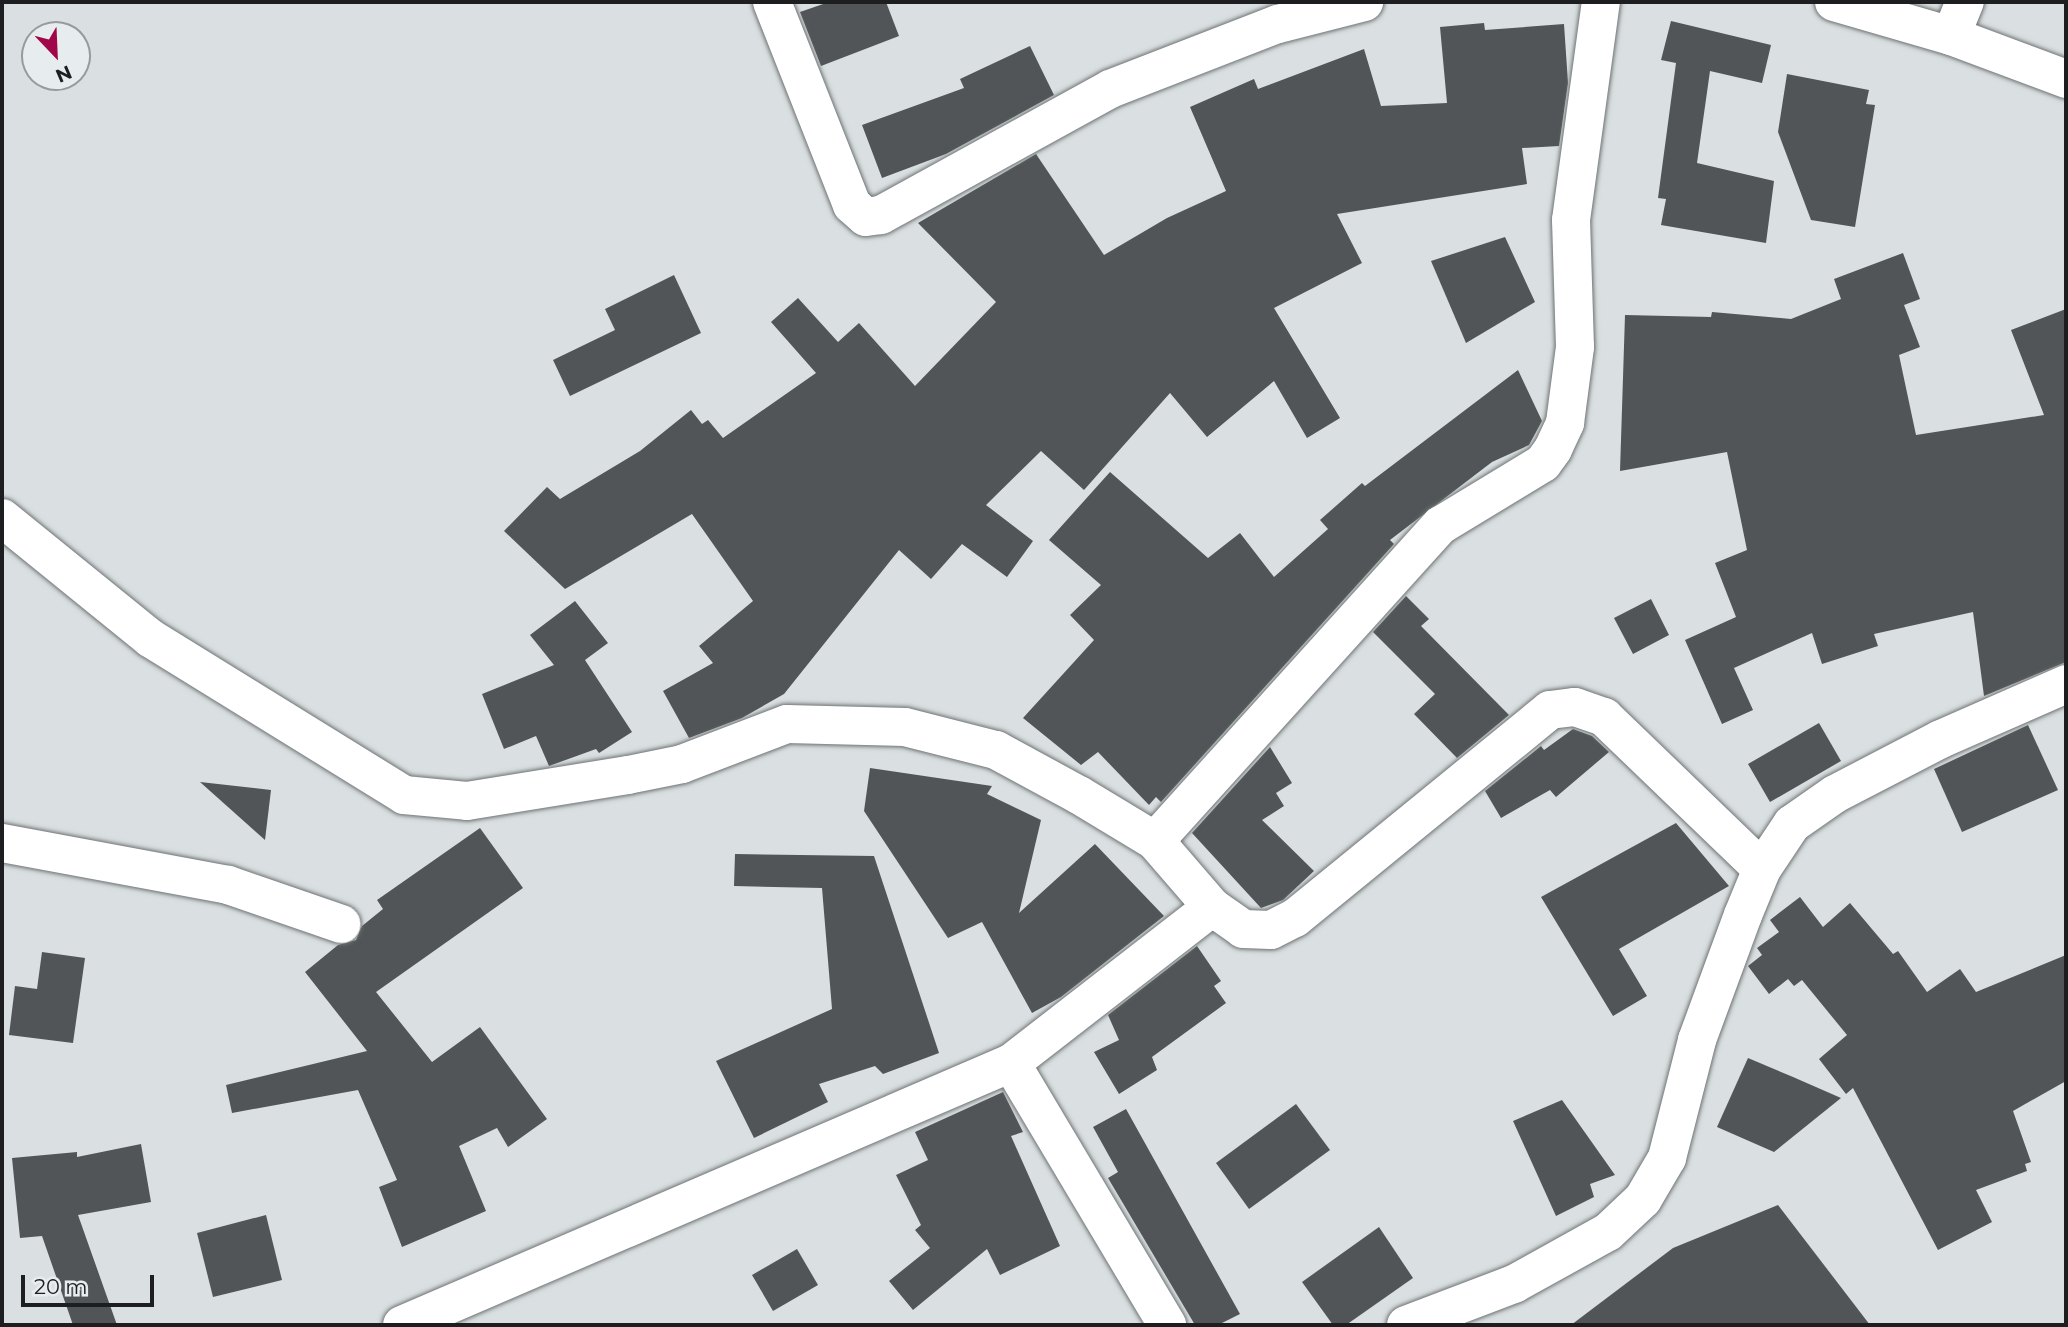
<!DOCTYPE html>
<html>
<head>
<meta charset="utf-8">
<style>
	body { margin:0 }
	#map { position:relative; width:2068px; height:1327px; overflow:hidden; background:#dadfe1; font-family:Montserrat,sans-serif }
	div>[style] { position:absolute }
	[style*='--x'] { left:calc(var(--x)*1px); top:calc(var(--y)*1px); width:calc(var(--w)*1px); rotate:calc(var(--a)*1deg) }
	.building>* { inset:0; background:#515557 }
	.roads { filter:drop-shadow(0 0 2px #6e7374) drop-shadow(0 0 2px #6e7374) }
	.minor>* { height:38px; margin:-19px; padding:0 19px; transform-origin:19px; border-radius:19px; background:#fff }
	span { translate:-50% -50%; white-space:nowrap; text-align:center; line-height:1.15; -webkit-text-stroke:7px #e7edee; paint-order:stroke }
	.frame { position:absolute; inset:0; border:4px solid #1c1e1f; pointer-events:none }
	.north { position:absolute; left:21px; top:21px; width:70px; height:70px; box-sizing:border-box; background:#e7edee; border:2px solid #969a9b; border-radius:50%; rotate:157deg; font-size:19px; font-weight:700; line-height:28px; text-align:center; color:#1c1e1f }
	.north::after { content:''; display:block; margin:auto; width:24px; height:32px; background:#a00648; clip-path:polygon(50% 0,100% 100%,50% 72%,0 100%) }
	.scale { position:absolute; left:21px; top:1275px; width:133px; height:32px; box-sizing:border-box; border:4px solid #1c1e1f; border-top:0; padding-left:9px; font-size:21px; line-height:24px; white-space:nowrap; color:#1c1e1f; -webkit-text-stroke:5px #e7edee; paint-order:stroke }
</style>
</head>
<body>
<div id="map">
	<div class="building">
		<div style="clip-path:polygon(829px 2px,886px 2px,899px 36px,821px 66px,800px 12px)"></div>
		<div style="clip-path:polygon(1671px 21px,1771px 45px,1762px 83px,1710px 71px,1697px 163px,1774px 181px,1766px 243px,1661px 225px,1666px 199px,1658px 198px,1676px 63px,1661px 60px)"></div>
		<div style="clip-path:polygon(1484px 23px,1485px 30px,1564px 24px,1568px 83px,1559px 146px,1522px 148px,1527px 184px,1337px 214px,1362px 263px,1274px 308px,1340px 418px,1307px 438px,1274px 381px,1207px 437px,1170px 393px,1084px 490px,1041px 451px,986px 505px,1033px 541px,1007px 577px,962px 544px,931px 579px,899px 550px,784px 694px,742px 718px,689px 738px,663px 691px,713px 663px,699px 646px,753px 601px,692px 514px,565px 589px,504px 531px,547px 487px,560px 499px,640px 451px,691px 410px,702px 424px,708px 420px,723px 438px,816px 373px,771px 322px,798px 298px,838px 342px,859px 323px,915px 386px,996px 302px,918px 223px,1036px 154px,1104px 255px,1167px 218px,1226px 191px,1190px 107px,1254px 79px,1258px 89px,1364px 49px,1381px 106px,1447px 103px,1440px 27px)"></div>
		<div style="clip-path:polygon(1030px 46px,1054px 95px,946px 154px,882px 178px,862px 125px,964px 88px,960px 79px)"></div>
		<div style="clip-path:polygon(1787px 74px,1869px 90px,1866px 104px,1875px 105px,1855px 227px,1811px 220px,1778px 132px)"></div>
		<div style="clip-path:polygon(1505px 237px,1535px 302px,1466px 343px,1431px 261px)"></div>
		<div style="clip-path:polygon(1903px 253px,1920px 299px,1904px 305px,1920px 347px,1899px 355px,1916px 435px,2044px 415px,2011px 330px,2066px 309px,2066px 662px,1984px 696px,1973px 612px,1874px 634px,1878px 646px,1822px 664px,1812px 633px,1734px 668px,1753px 710px,1722px 724px,1685px 640px,1736px 617px,1715px 563px,1747px 550px,1727px 452px,1620px 471px,1625px 315px,1711px 317px,1712px 312px,1791px 319px,1841px 299px,1834px 279px)"></div>
		<div style="clip-path:polygon(674px 275px,701px 333px,570px 396px,553px 360px,615px 330px,605px 309px)"></div>
		<div style="clip-path:polygon(1518px 370px,1542px 421px,1529px 445px,1492px 462px,1390px 540px,1394px 544px,1161px 802px,1156px 797px,1149px 805px,1098px 752px,1081px 765px,1023px 718px,1094px 640px,1070px 615px,1101px 585px,1049px 540px,1110px 472px,1208px 558px,1240px 533px,1274px 577px,1328px 529px,1320px 520px,1362px 483px,1365px 486px)"></div>
		<div style="clip-path:polygon(1406px 596px,1429px 619px,1421px 626px,1509px 715px,1457px 758px,1414px 714px,1435px 694px,1373px 632px)"></div>
		<div style="clip-path:polygon(1651px 599px,1669px 635px,1633px 654px,1614px 618px)"></div>
		<div style="clip-path:polygon(575px 601px,608px 643px,585px 660px,632px 732px,599px 753px,596px 749px,549px 766px,536px 736px,504px 749px,482px 694px,554px 665px,530px 635px)"></div>
		<div style="clip-path:polygon(1819px 723px,1841px 761px,1770px 802px,1748px 764px)"></div>
		<div style="clip-path:polygon(2028px 725px,2058px 790px,1962px 832px,1934px 769px)"></div>
		<div style="clip-path:polygon(1573px 729px,1592px 736px,1609px 752px,1556px 797px,1550px 790px,1501px 818px,1485px 791px,1541px 746px,1544px 750px)"></div>
		<div style="clip-path:polygon(1270px 747px,1292px 783px,1276px 793px,1284px 806px,1262px 820px,1314px 871px,1283px 900px,1261px 908px,1192px 833px)"></div>
		<div style="clip-path:polygon(870px 768px,992px 786px,987px 794px,1041px 820px,1019px 913px,1095px 844px,1164px 916px,1061px 997px,1032px 1013px,982px 922px,948px 938px,864px 811px)"></div>
		<div style="clip-path:polygon(200px 782px,271px 790px,265px 840px)"></div>
		<div style="clip-path:polygon(1676px 823px,1729px 886px,1619px 949px,1647px 996px,1613px 1016px,1541px 897px)"></div>
		<div style="clip-path:polygon(480px 828px,523px 888px,376px 992px,432px 1062px,480px 1027px,547px 1119px,508px 1147px,497px 1128px,459px 1146px,486px 1211px,402px 1247px,379px 1187px,397px 1180px,358px 1090px,232px 1113px,226px 1085px,367px 1051px,305px 972px,338px 945px,356px 940px,362px 926px,383px 909px,377px 900px)"></div>
		<div style="clip-path:polygon(735px 854px,874px 856px,939px 1053px,883px 1074px,875px 1066px,819px 1084px,828px 1102px,754px 1138px,716px 1061px,832px 1009px,822px 888px,734px 886px)"></div>
		<div style="clip-path:polygon(1800px 897px,1823px 927px,1850px 903px,1893px 954px,1898px 951px,1927px 992px,1960px 969px,1976px 992px,2066px 955px,2066px 1081px,2013px 1111px,2031px 1162px,2025px 1164px,2027px 1171px,1976px 1190px,1992px 1222px,1938px 1250px,1853px 1088px,1846px 1094px,1819px 1059px,1847px 1035px,1802px 980px,1794px 986px,1788px 979px,1769px 994px,1748px 966px,1762px 955px,1757px 948px,1779px 932px,1770px 920px)"></div>
		<div style="clip-path:polygon(1197px 946px,1221px 981px,1214px 986px,1226px 1003px,1152px 1057px,1157px 1070px,1119px 1094px,1094px 1052px,1119px 1040px,1108px 1015px)"></div>
		<div style="clip-path:polygon(42px 952px,85px 958px,73px 1043px,9px 1035px,15px 986px,37px 989px)"></div>
		<div style="clip-path:polygon(1748px 1058px,1793px 1077px,1841px 1098px,1774px 1152px,1717px 1127px)"></div>
		<div style="clip-path:polygon(1003px 1092px,1023px 1132px,1011px 1136px,1060px 1246px,1000px 1275px,987px 1249px,913px 1310px,889px 1281px,930px 1248px,915px 1230px,921px 1225px,896px 1175px,928px 1160px,915px 1132px)"></div>
		<div style="clip-path:polygon(1562px 1100px,1615px 1175px,1590px 1184px,1594px 1197px,1556px 1216px,1513px 1121px)"></div>
		<div style="clip-path:polygon(1296px 1104px,1330px 1150px,1249px 1209px,1216px 1163px)"></div>
		<div style="clip-path:polygon(1126px 1109px,1240px 1314px,1218px 1325px,1195px 1325px,1108px 1178px,1118px 1172px,1093px 1127px)"></div>
		<div style="clip-path:polygon(141px 1144px,151px 1202px,78px 1215px,117px 1325px,73px 1325px,42px 1236px,20px 1238px,12px 1158px,77px 1152px,77px 1157px)"></div>
		<div style="clip-path:polygon(1778px 1205px,1870px 1325px,1571px 1325px,1673px 1248px)"></div>
		<div style="clip-path:polygon(266px 1215px,282px 1280px,213px 1297px,197px 1233px)"></div>
		<div style="clip-path:polygon(1379px 1227px,1413px 1278px,1346px 1325px,1333px 1325px,1302px 1282px)"></div>
		<div style="clip-path:polygon(797px 1249px,818px 1285px,773px 1311px,752px 1275px)"></div>
	</div>
	<div class="roads">
		<div class="minor">
			<div style="--x:772;--y:2;--w:218;--a:68.5"></div>
			<div style="--x:852;--y:205;--w:18;--a:41"></div>
			<div style="--x:866;--y:217;--w:15;--a:-8"></div>
			<div style="--x:881;--y:215;--w:261;--a:-28.8"></div>
			<div style="--x:1110;--y:89;--w:180;--a:-21.2"></div>
			<div style="--x:1278;--y:24;--w:89;--a:-14.3"></div>
			<div style="--x:1834;--y:2;--w:122;--a:16.2"></div>
			<div style="--x:1951;--y:36;--w:123;--a:20.5"></div>
			<div style="--x:1951;--y:36;--w:37;--a:-68"></div>
			<div style="--x:2;--y:518;--w:191;--a:39"></div>
			<div style="--x:150;--y:638;--w:299;--a:31.7"></div>
			<div style="--x:404;--y:795;--w:63;--a:5.4"></div>
			<div style="--x:467;--y:801;--w:163;--a:-9.2"></div>
			<div style="--x:628;--y:775;--w:55;--a:-11.5"></div>
			<div style="--x:682;--y:764;--w:112;--a:-20.9"></div>
			<div style="--x:787;--y:724;--w:118;--a:1.5"></div>
			<div style="--x:905;--y:727;--w:94;--a:14.2"></div>
			<div style="--x:996;--y:750;--w:94;--a:28.5"></div>
			<div style="--x:1079;--y:795;--w:89;--a:31.2"></div>
			<div style="--x:1155;--y:841;--w:87;--a:49.2"></div>
			<div style="--x:1212;--y:907;--w:38;--a:35"></div>
			<div style="--x:1243;--y:929;--w:28;--a:2"></div>
			<div style="--x:1271;--y:930;--w:27;--a:-27"></div>
			<div style="--x:1295;--y:918;--w:329;--a:-39.2"></div>
			<div style="--x:1550;--y:710;--w:25;--a:-7"></div>
			<div style="--x:1575;--y:707;--w:31;--a:19"></div>
			<div style="--x:1604;--y:717;--w:219;--a:43.9"></div>
			<div style="--x:1155;--y:841;--w:426;--a:-47.9"></div>
			<div style="--x:1441;--y:525;--w:119;--a:-31.3"></div>
			<div style="--x:1543;--y:463;--w:17;--a:-54"></div>
			<div style="--x:1553;--y:449;--w:29;--a:-65"></div>
			<div style="--x:1565;--y:423;--w:77;--a:-82.5"></div>
			<div style="--x:1575;--y:347;--w:127;--a:-91.8"></div>
			<div style="--x:1571;--y:220;--w:220;--a:-82.2"></div>
			<div style="--x:2;--y:843;--w:230;--a:10.5"></div>
			<div style="--x:228;--y:885;--w:120;--a:19"></div>
			<div style="--x:1011;--y:1063;--w:305;--a:59.2"></div>
			<div style="--x:402;--y:1325;--w:663;--a:-23.28"></div>
			<div style="--x:1011;--y:1063;--w:254;--a:-37.8"></div>
			<div style="--x:1406;--y:1325;--w:116;--a:-20.8"></div>
			<div style="--x:1514;--y:1284;--w:107;--a:-29"></div>
			<div style="--x:1608;--y:1232;--w:48;--a:-43.3"></div>
			<div style="--x:1643;--y:1199;--w:48;--a:-59.7"></div>
			<div style="--x:1667;--y:1158;--w:122;--a:-75.7"></div>
			<div style="--x:1697;--y:1040;--w:133;--a:-69.8"></div>
			<div style="--x:1743;--y:915;--w:50;--a:-67.6"></div>
			<div style="--x:1762;--y:869;--w:54;--a:-56.3"></div>
			<div style="--x:1792;--y:824;--w:52;--a:-34.9"></div>
			<div style="--x:1835;--y:794;--w:119;--a:-27.4"></div>
			<div style="--x:1941;--y:739;--w:137;--a:-23.7"></div>
		</div>
	</div>
	<div class="frame"></div>
	<div class="north">N</div>
	<div class="scale">20 m</div>
</div>
</body>
</html>
